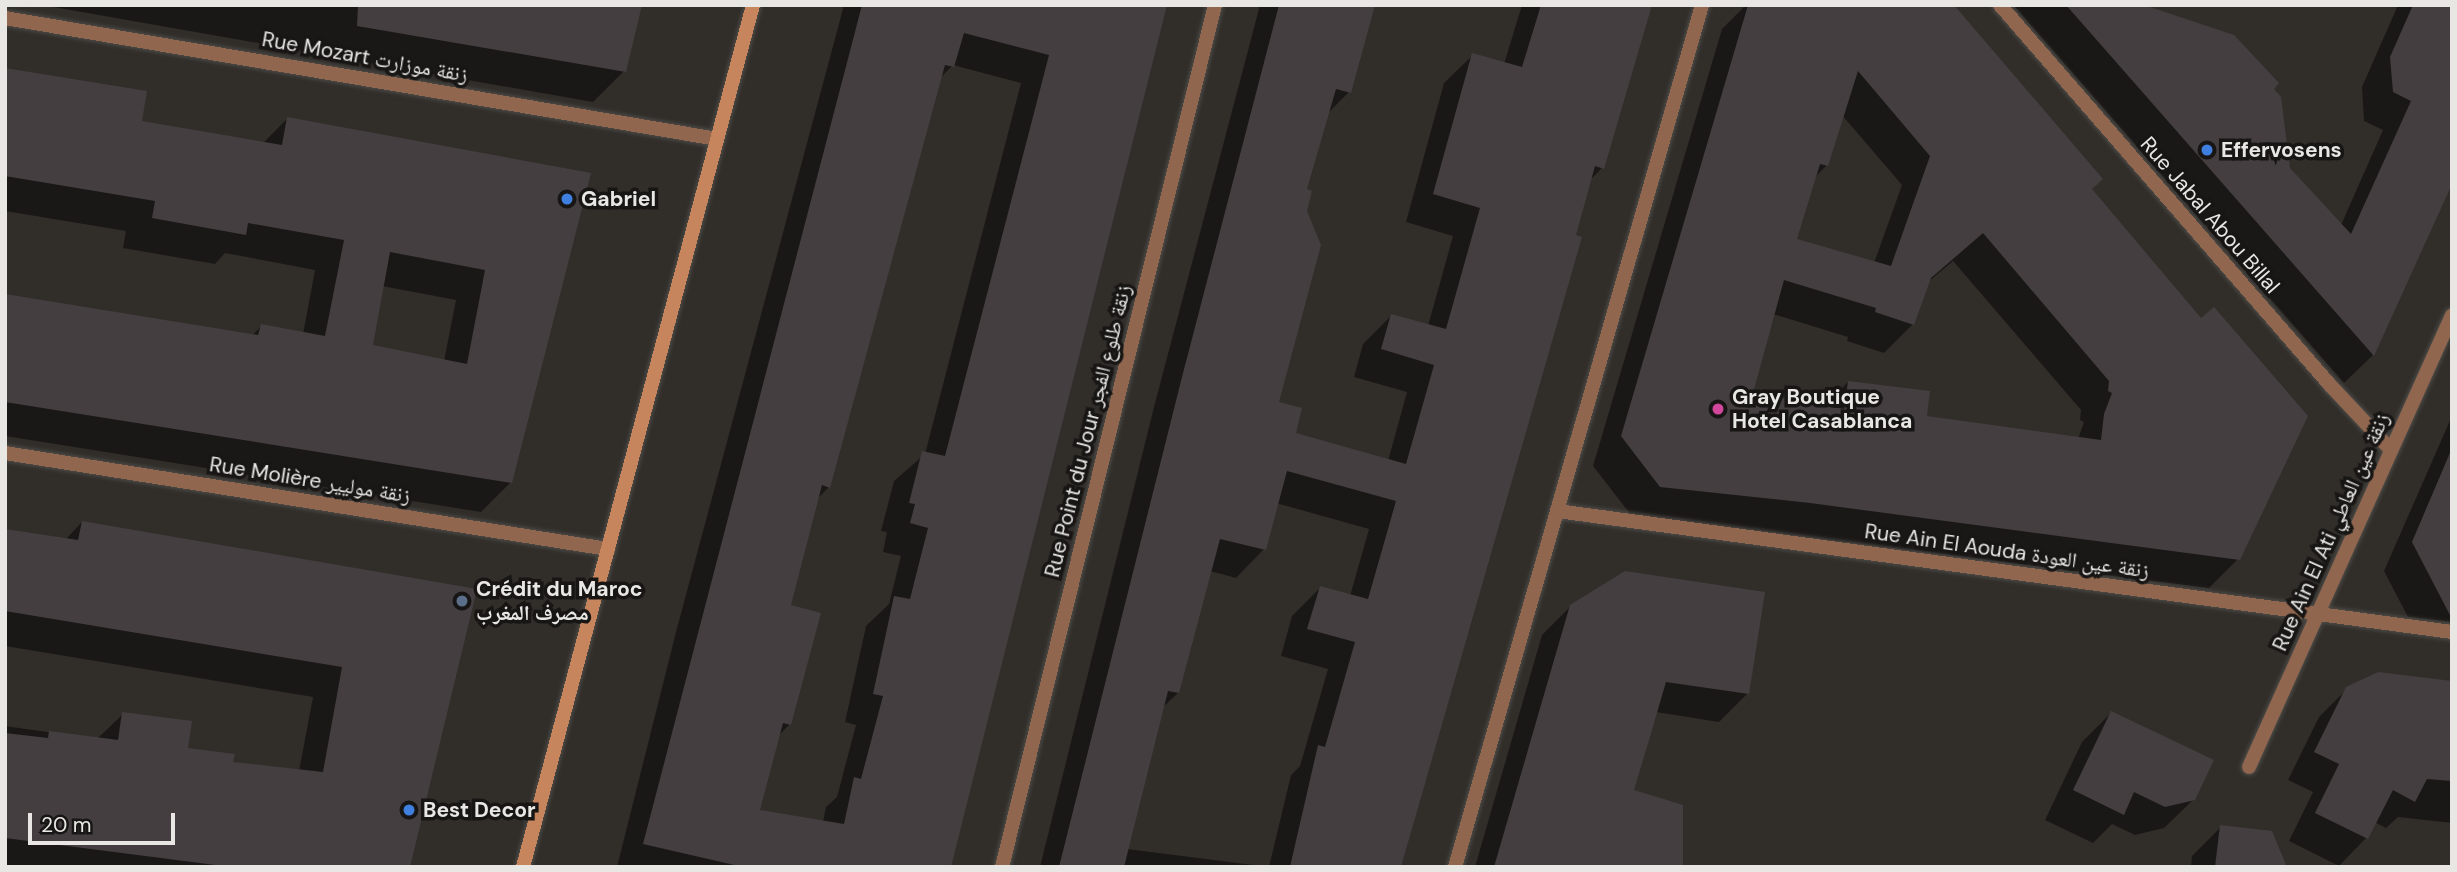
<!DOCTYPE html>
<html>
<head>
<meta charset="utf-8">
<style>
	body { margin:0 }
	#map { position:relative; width:2457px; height:872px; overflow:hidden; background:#312e2a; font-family:"DM Sans","Noto Naskh Arabic",sans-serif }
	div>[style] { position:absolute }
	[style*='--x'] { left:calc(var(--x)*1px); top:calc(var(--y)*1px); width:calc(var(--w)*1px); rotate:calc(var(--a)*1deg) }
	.shadow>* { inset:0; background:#0007 }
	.building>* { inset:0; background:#443e41 }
	.roads { filter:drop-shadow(0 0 2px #4e4c48) drop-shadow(0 0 2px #4e4c48) }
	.minor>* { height:14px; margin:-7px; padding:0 7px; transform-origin:7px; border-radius:7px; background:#90664f }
	.secondary>* { height:14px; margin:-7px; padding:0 7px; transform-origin:7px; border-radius:7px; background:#c7855e }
	.dots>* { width:19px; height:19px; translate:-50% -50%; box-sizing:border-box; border:4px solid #171614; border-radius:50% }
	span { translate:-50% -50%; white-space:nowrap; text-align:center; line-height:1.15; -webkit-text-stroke:7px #171614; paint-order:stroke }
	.street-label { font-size:21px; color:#e8e7e4 }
	.poi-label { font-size:21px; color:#e8e7e4; font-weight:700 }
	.left { translate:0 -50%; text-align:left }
	.frame { position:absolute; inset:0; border:7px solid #e8e7e4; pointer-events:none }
	.scale { position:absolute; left:28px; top:813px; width:147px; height:32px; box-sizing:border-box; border:4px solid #e8e7e4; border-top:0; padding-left:9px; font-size:21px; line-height:24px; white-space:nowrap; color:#e8e7e4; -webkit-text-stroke:5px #171614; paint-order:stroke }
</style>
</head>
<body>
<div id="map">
	<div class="shadow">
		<div style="clip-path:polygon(42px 5px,640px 5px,624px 71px,593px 102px)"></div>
		<div style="clip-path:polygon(evenodd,844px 5px,1165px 5px,950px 867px,617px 867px,676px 632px,844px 5px,953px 65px,1021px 83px,925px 454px,894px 481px,881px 531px,887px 532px,883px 552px,901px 556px,889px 604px,866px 626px,845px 722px,856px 725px,837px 797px,826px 807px,823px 822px,758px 811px,778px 736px,790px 724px,789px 606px,817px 499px,829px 487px,939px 79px,953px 65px)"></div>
		<div style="clip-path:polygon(1260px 5px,1374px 5px,1349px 92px,1327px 114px,1305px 191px,1305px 211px,1277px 404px,1294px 434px,1388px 461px,1407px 392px,1354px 377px,1363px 344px,1391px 316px,1428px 326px,1453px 236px,1406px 222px,1444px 83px,1473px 55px,1504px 64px,1522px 5px,1650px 5px,1602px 168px,1589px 181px,1401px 867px,1269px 867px,1291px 775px,1300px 766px,1328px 669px,1281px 656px,1292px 616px,1320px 588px,1350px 596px,1369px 529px,1276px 503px,1264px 549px,1236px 578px,1210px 571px,1178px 693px,1161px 709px,1127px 849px,1269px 867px,1040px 867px,1154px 407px)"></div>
		<div style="clip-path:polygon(evenodd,1746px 5px,1953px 5px,2090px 190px,2238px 559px,2209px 588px,1631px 515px,1593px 466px,1722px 29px,1746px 5px,1842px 115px,1902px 185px,1874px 263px,1795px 240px,1814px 178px,1827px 165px,1842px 115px,1746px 5px,1953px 261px,2081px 410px,2080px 420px,2084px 422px,2078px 439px,1925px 417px,1848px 382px,1823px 407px,1751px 394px,1773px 314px,1848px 337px,1847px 341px,1884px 353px,1913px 324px,1927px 283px,1953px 261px)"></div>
		<div style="clip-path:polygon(2013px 5px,2138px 5px,2272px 89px,2288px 169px,2341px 225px,2383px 130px,2364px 121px,2362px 87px,2398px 5px,2452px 5px,2452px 181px,2373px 355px,2344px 383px)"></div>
		<div style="clip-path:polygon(evenodd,5px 70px,140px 123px,263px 143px,288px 118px,589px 174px,511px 482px,481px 512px,5px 436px,5px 295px,252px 336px,261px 326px,303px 334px,315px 270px,225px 253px,215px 264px,123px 248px,126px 231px,5px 211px,5px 70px,382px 286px,456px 300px,444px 361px,371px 346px,382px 286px)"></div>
		<div style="clip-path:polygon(2452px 416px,2452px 622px,2408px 617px,2384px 571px)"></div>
		<div style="clip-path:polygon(82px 522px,475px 591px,408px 867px,5px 867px,5px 726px,97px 739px,123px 714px,186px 749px,231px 764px,299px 771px,313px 697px,5px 646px,5px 531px,65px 540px)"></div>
		<div style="clip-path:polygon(1571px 606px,1748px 693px,1719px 722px,1656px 712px,1632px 792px,1668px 867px,1475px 867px,1542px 635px)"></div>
		<div style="clip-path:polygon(2452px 682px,2452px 823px,2398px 817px,2386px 828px,2374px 822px,2366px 838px,2339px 866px,2289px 841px,2313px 792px,2288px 780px,2319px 717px,2347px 689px)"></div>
		<div style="clip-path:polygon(2111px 713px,2194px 799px,2164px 828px,2135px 835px,2112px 824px,2093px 843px,2045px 820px,2082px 742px)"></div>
		<div style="clip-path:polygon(2221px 827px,2285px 867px,2191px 867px,2192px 856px)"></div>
	</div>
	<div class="building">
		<div style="clip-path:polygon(358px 5px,642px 5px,626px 72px,357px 26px)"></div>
		<div style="clip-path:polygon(evenodd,862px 5px,1167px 5px,951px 867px,743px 867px,643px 844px,862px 5px,964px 33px,1049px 55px,945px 456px,922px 451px,909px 503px,915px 504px,910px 523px,928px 528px,910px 599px,894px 596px,873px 694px,883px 696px,861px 779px,854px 777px,844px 824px,760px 810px,783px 723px,791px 725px,821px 613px,791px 605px,822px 485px,830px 488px,945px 65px,954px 67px,964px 33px)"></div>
		<div style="clip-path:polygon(1279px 5px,1375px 5px,1351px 93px,1336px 89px,1307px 189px,1312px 191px,1307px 211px,1321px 245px,1279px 402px,1302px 408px,1296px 433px,1406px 464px,1434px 365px,1381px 349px,1391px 314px,1446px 329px,1480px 208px,1433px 194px,1472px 53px,1522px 67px,1541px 5px,1652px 5px,1604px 169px,1595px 166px,1576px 235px,1582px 237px,1401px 867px,1290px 867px,1318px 745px,1325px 747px,1355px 642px,1307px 629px,1320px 586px,1368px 599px,1396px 501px,1287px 471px,1266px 550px,1220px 539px,1179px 693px,1168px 691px,1124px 867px,1059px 867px,1182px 377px)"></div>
		<div style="clip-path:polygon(evenodd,1748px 5px,1954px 5px,2103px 179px,2092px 189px,2201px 318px,2214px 307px,2308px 416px,2240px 560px,1810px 503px,1660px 487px,1621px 436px,1748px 5px,1858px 71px,1930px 156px,1891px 266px,1797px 239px,1820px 164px,1828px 166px,1858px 71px,1748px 5px,1983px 233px,2109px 381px,2108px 391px,2112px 393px,2104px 414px,2101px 440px,1927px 416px,1930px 391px,1848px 381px,1844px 409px,1753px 393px,1784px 280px,1876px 308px,1875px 312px,1914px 325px,1931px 278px,1983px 233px)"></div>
		<div style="clip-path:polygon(2066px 5px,2144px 5px,2234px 35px,2279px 83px,2274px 89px,2281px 97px,2290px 168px,2351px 234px,2411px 101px,2393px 92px,2390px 57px,2413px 5px,2452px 5px,2452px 184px,2374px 356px)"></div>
		<div style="clip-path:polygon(evenodd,5px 68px,147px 91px,142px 121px,282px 145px,287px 117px,591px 173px,512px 483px,5px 402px,5px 294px,258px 335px,261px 324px,325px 336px,344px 240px,248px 223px,246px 235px,152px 218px,155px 201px,5px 176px,5px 68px,390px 252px,485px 270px,467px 364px,373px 345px,390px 252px)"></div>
		<div style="clip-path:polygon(2452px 448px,2452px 619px,2412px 542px)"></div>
		<div style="clip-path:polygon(82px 521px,477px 589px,410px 867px,231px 867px,5px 838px,5px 733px,48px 738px,49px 731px,118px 740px,122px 712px,192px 721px,188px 748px,235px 754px,233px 762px,323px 772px,342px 667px,5px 611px,5px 529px,78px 540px)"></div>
		<div style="clip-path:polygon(1625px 571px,1765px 592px,1749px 694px,1666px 682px,1649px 740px,1634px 790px,1683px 805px,1683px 867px,1494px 867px,1570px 605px)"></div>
		<div style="clip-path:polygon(2378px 672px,2452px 681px,2452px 781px,2427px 779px,2415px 802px,2393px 790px,2368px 839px,2315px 813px,2339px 764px,2314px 752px,2346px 687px)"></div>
		<div style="clip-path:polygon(2111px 711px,2214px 760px,2195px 800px,2165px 807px,2134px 792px,2124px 815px,2073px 790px)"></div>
		<div style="clip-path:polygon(2220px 825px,2272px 831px,2287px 867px,2215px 867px)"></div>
	</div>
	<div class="roads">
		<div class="minor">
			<div style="--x:2000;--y:5;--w:503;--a:49.03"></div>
			<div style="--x:2330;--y:385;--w:89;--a:46.8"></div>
			<div style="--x:5;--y:18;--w:722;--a:9.64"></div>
			<div style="--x:5;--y:453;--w:611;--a:9.05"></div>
			<div style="--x:1557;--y:511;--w:903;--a:7.7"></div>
			<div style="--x:2249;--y:767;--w:495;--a:-65.8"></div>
			<div style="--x:1002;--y:867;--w:888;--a:-76.12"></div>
			<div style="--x:1455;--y:867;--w:897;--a:-74.01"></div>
		</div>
		<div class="secondary">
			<div style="--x:523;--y:867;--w:892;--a:-75.06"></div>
		</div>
	</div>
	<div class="dots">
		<div style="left:2207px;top:150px;background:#3f7fe0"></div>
		<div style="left:567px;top:199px;background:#3f7fe0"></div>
		<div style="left:1718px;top:409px;background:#d1479c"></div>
		<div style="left:462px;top:601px;background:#5c6f8a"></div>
		<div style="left:409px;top:810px;background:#3f7fe0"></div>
	</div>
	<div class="street-label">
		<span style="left:365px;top:57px;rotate:10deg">Rue Mozart زنقة موزارت</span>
		<span style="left:2210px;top:215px;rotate:49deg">Rue Jabal Abou Billal</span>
		<span style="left:1088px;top:431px;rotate:-76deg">Rue Point du Jour زنقة طلوع الفجر</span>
		<span style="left:310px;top:480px;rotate:9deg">Rue Molière زنقة موليير</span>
		<span style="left:2331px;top:532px;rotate:-66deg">Rue Ain El Ati زنقة عين العاطي</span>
		<span style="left:2007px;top:551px;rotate:8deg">Rue Ain El Aouda زنقة عين العودة</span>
	</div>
	<div class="poi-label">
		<span class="left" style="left:2221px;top:150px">Effervosens</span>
		<span class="left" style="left:581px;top:199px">Gabriel</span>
		<span class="left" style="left:1732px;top:409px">Gray Boutique<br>Hotel Casablanca</span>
		<span class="left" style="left:476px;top:601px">Crédit du Maroc<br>مصرف المغرب</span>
		<span class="left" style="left:423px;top:810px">Best Decor</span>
	</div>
	<div class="frame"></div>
	<div class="scale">20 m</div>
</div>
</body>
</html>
